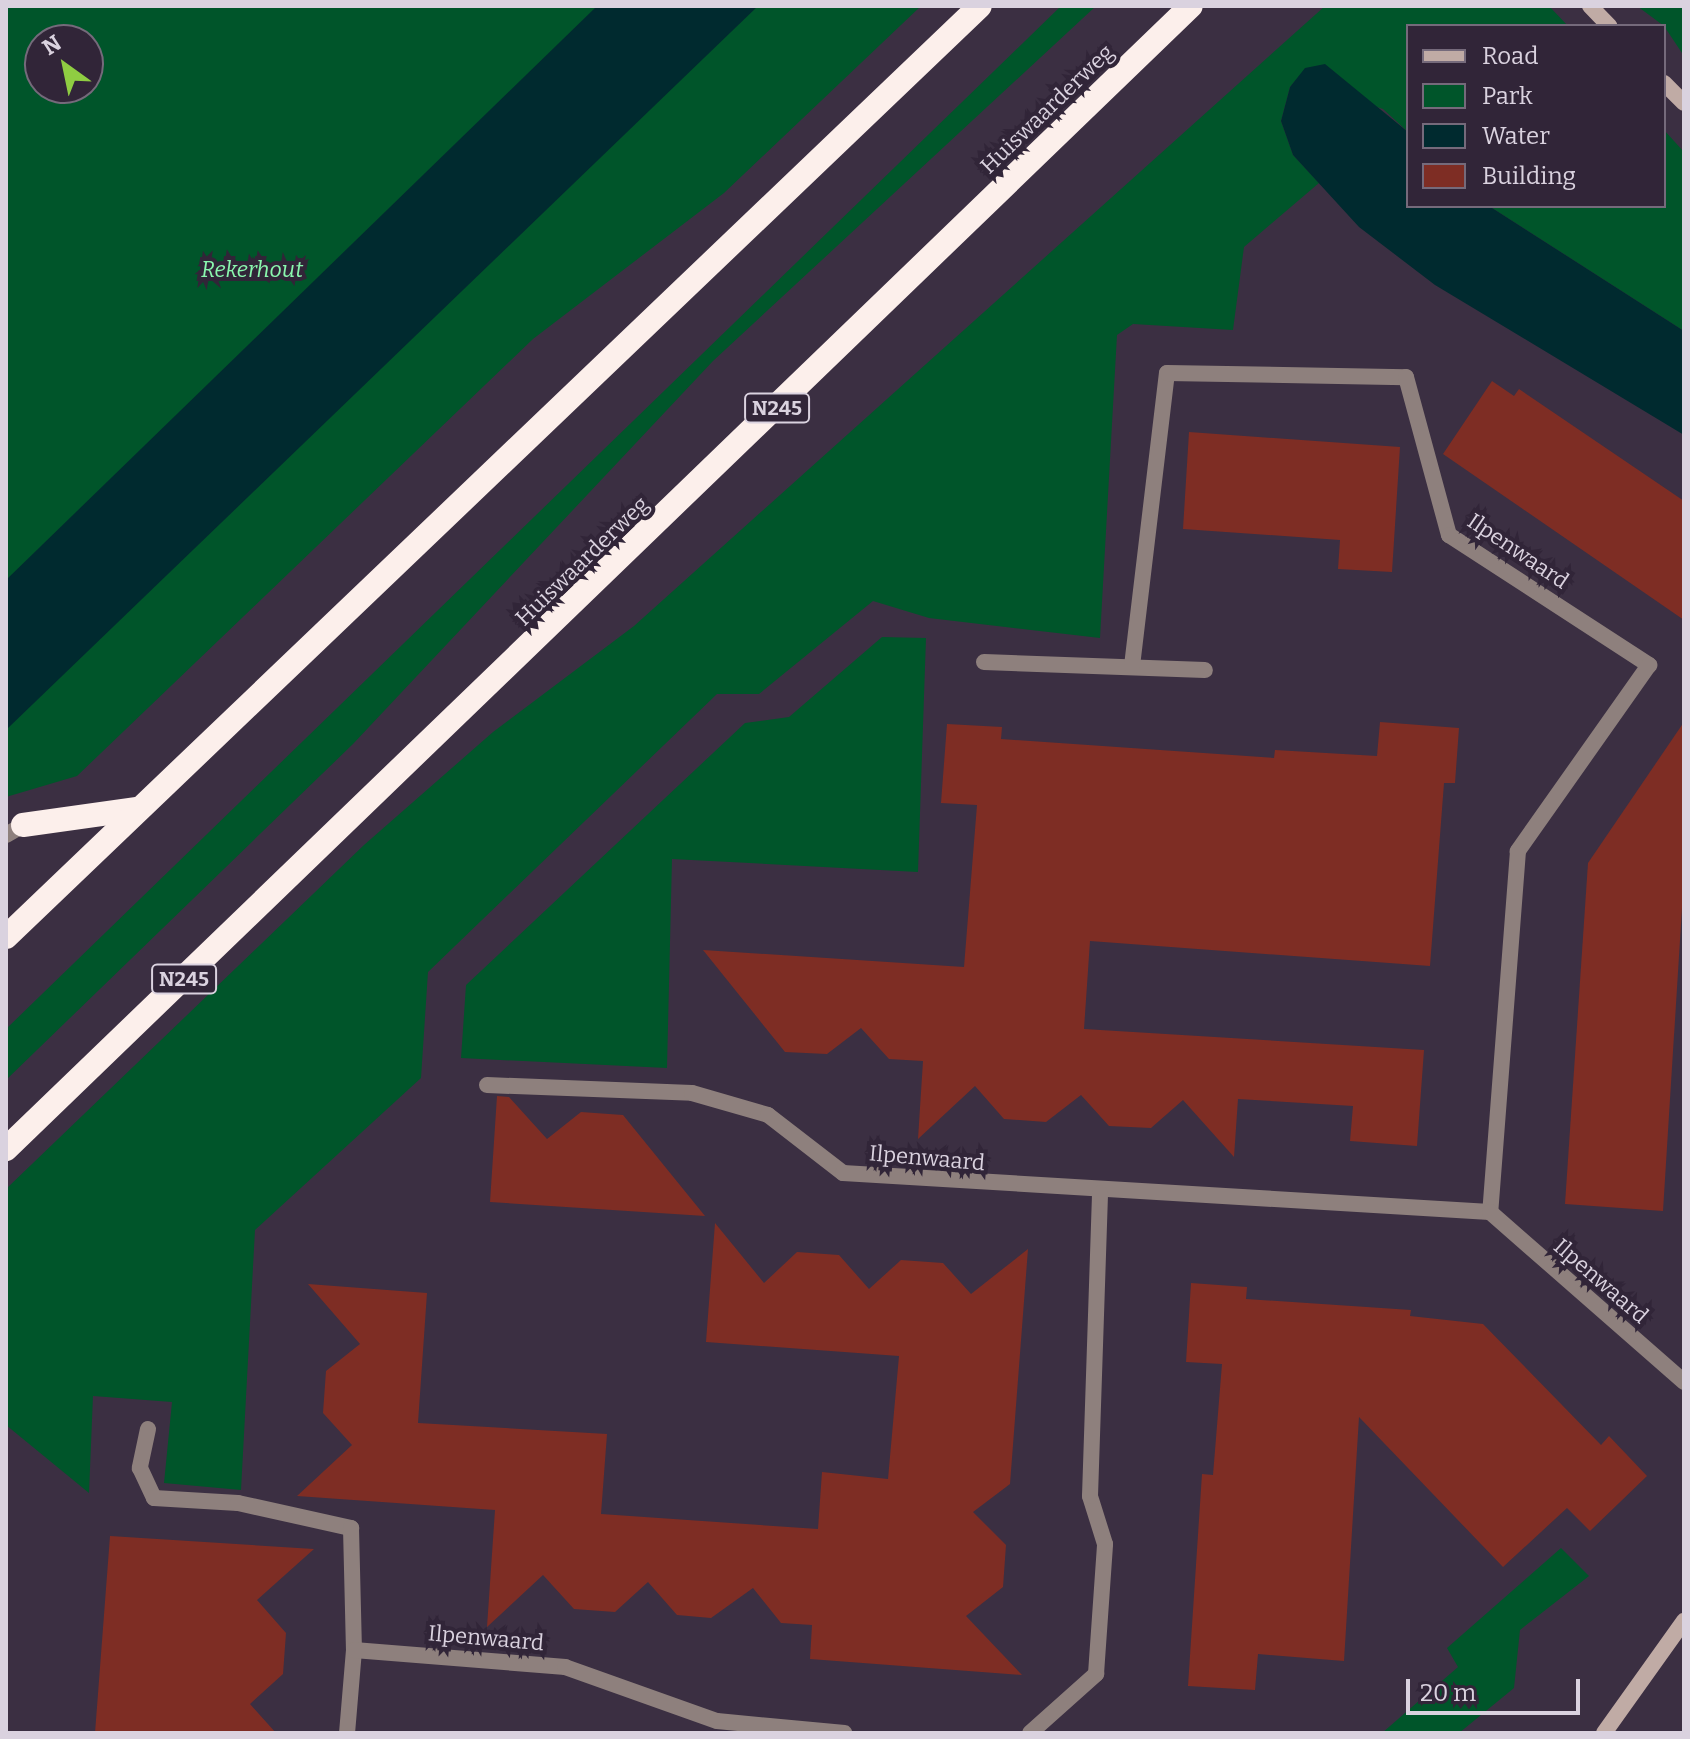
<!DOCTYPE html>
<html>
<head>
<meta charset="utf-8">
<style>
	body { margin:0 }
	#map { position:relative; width:1690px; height:1739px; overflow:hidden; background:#3b2f42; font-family:Bitter,serif }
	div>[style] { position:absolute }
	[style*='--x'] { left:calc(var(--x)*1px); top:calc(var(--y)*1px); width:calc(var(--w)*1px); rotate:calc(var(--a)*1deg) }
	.green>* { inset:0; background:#00552a }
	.water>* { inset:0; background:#002a2f }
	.building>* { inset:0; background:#7e2d24 }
	.lane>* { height:16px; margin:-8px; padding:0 8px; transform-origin:8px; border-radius:8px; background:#8e807d }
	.street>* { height:16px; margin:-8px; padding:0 8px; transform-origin:8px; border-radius:8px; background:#8e807d }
	.secondary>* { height:16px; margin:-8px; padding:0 8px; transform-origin:8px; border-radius:8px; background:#c0aba5 }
	.highway>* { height:24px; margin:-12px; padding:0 12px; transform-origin:12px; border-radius:12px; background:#fcefeb }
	span { translate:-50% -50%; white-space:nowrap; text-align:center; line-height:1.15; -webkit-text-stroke:8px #312538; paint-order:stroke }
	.shield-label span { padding:2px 6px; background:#312538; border:2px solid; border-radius:6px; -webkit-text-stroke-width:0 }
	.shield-label { font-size:20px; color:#dad2df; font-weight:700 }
	.street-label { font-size:22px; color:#dad2df }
	.park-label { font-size:22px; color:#8af7ae; font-style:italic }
	.frame { position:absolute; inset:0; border:8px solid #dad2df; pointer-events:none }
	.legend { position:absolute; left:1406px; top:24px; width:260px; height:184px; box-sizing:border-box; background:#312538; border:2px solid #756a7b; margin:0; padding:10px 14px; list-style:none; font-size:24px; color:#dad2df }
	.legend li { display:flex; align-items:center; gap:16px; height:40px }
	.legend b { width:40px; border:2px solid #756a7b }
	.north { position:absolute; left:24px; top:24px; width:80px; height:80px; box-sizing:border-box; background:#312538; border:2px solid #756a7b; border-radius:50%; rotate:327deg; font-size:22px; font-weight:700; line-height:32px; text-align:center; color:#dad2df }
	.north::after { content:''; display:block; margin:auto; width:28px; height:36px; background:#8fcd42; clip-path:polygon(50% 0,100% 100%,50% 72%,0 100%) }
	.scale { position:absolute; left:1406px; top:1679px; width:174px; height:36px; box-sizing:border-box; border:4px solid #dad2df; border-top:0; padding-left:10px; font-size:24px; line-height:28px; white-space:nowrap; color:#dad2df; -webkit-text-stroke:6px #312538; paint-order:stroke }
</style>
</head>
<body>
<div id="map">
	<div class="green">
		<div style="clip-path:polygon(evenodd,6px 6px,921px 6px,724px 193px,533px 339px,77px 776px,6px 797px,6px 6px,40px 40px,88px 40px,88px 88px,40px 88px,40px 40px)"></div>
		<div style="clip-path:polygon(1061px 6px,1096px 6px,713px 361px,353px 744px,6px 1080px,6px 1029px)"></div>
		<div style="clip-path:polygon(1325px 6px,1549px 6px,1568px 26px,1408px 26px,1408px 132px,1383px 109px,1295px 81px,1290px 87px,1281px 121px,1293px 155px,1319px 183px,1244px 247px,1233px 330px,1133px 324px,1117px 335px,1100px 638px,929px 618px,873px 601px,759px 694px,717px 694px,428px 972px,421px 1078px,255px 1230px,241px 1490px,164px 1483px,172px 1402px,93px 1396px,89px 1493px,6px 1425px,6px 1189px,364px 845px,493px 732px,634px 626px)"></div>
		<div style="clip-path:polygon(1637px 6px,1684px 6px,1684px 56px,1664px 26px)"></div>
		<div style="clip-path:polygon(1664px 130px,1684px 152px,1684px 331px,1489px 206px,1664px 206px)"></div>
		<div style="clip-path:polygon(882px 637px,926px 638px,918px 872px,672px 859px,667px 1068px,461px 1058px,466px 985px,745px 723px,789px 717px)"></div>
		<div style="clip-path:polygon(1561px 1548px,1589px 1576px,1520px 1630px,1514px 1688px,1459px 1733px,1382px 1733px,1458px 1667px,1447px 1648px)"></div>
	</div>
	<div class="water">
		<div style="clip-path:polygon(597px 6px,758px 6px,6px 730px,6px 580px)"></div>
		<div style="clip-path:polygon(1325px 64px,1408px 132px,1408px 206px,1489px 206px,1684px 331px,1684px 435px,1435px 285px,1359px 227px,1293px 155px,1281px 121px,1290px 87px,1305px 68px)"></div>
	</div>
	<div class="building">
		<div style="clip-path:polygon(1492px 381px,1514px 396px,1519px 389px,1684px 501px,1684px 620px,1443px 454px)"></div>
		<div style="clip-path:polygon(1189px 432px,1400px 447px,1392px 572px,1338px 569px,1340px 540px,1183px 529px)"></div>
		<div style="clip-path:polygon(1380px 722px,1459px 728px,1455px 783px,1444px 783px,1430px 966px,1090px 941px,1084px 1029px,1424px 1050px,1417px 1146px,1350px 1141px,1353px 1106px,1238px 1099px,1234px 1157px,1183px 1100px,1151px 1128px,1109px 1126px,1081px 1095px,1046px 1122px,1004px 1119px,975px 1086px,918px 1139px,923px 1061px,889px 1059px,861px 1028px,827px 1054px,785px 1052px,703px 950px,964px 967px,977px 805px,941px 803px,947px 724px,1002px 727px,1001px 739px,1274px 758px,1275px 750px,1377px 756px)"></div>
		<div style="clip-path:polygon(1684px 722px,1684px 876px,1663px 1211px,1565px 1204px,1588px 863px)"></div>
		<div style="clip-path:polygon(497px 1096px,509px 1097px,547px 1139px,581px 1112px,623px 1115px,705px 1216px,490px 1202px)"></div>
		<div style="clip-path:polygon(715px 1223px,764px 1283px,797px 1252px,839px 1255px,869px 1289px,901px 1260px,943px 1263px,971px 1294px,1028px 1249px,1010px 1484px,973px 1512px,1006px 1545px,1003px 1587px,966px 1616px,1022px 1675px,810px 1659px,812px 1625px,781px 1623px,753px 1588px,711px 1618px,677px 1615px,648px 1582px,615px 1612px,574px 1609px,543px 1575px,487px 1627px,495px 1510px,297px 1496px,352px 1445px,323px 1413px,326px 1371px,360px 1344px,308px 1284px,427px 1293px,418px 1423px,607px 1434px,601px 1514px,818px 1529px,822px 1472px,888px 1479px,899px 1356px,706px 1342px)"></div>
		<div style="clip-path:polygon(1191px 1283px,1247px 1287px,1246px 1299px,1411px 1310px,1410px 1316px,1483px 1324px,1601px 1445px,1609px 1436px,1647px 1476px,1590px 1531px,1567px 1508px,1503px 1567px,1359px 1417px,1344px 1661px,1258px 1654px,1255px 1690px,1188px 1686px,1202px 1474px,1213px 1475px,1222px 1364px,1186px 1362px)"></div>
		<div style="clip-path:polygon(110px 1536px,314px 1549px,257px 1600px,286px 1633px,283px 1674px,250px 1704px,276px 1733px,95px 1733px)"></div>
	</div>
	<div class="lane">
		<div style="--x:6;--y:835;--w:20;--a:-30"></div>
	</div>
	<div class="street">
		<div style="--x:984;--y:662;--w:221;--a:2.1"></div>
		<div style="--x:1132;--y:666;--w:295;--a:-83.2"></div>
		<div style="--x:1167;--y:373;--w:239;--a:1"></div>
		<div style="--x:1406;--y:377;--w:164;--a:74.8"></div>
		<div style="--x:1449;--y:535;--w:239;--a:33"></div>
		<div style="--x:1649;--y:665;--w:228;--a:125.2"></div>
		<div style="--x:1518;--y:851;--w:362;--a:94.4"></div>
		<div style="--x:487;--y:1085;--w:205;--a:2.2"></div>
		<div style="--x:692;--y:1093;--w:79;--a:16.1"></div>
		<div style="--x:768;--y:1115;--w:95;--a:37.7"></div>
		<div style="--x:843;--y:1173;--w:648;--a:3.45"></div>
		<div style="--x:1490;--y:1212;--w:258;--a:41.2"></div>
		<div style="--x:148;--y:1429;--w:40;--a:102"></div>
		<div style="--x:140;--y:1468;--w:33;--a:65"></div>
		<div style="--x:154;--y:1498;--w:84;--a:3.4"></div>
		<div style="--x:238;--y:1503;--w:116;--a:12.5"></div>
		<div style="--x:351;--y:1528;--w:122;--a:88.6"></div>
		<div style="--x:354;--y:1650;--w:83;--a:94.8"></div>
		<div style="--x:354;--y:1650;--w:212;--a:4.6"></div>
		<div style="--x:565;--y:1667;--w:161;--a:19.6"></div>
		<div style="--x:717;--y:1721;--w:128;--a:5.4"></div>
		<div style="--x:1030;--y:1733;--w:89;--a:-41.8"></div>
		<div style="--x:1096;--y:1674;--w:130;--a:-86"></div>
		<div style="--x:1105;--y:1544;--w:50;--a:-107.4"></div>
		<div style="--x:1090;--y:1496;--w:303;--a:-88.1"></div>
	</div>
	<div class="secondary">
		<div style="--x:1590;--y:6;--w:28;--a:46"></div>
		<div style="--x:1664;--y:83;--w:28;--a:45"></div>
		<div style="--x:1604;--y:1733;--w:138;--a:-54.5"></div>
	</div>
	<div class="highway">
		<div style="--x:23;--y:825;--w:115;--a:-8"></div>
		<div style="--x:6;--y:937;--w:1347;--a:-43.71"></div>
		<div style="--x:6;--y:1149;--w:1646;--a:-43.97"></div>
	</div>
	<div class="shield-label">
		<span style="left:777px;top:408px">N245</span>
		<span style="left:184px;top:979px">N245</span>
	</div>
	<div class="street-label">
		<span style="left:1047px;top:109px;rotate:-44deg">Huiswaarderweg</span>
		<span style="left:1518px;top:551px;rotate:34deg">Ilpenwaard</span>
		<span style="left:582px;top:561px;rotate:-44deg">Huiswaarderweg</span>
		<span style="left:927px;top:1158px;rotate:5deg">Ilpenwaard</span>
		<span style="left:1601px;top:1281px;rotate:41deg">Ilpenwaard</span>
		<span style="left:486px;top:1638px;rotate:5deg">Ilpenwaard</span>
	</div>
	<div class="park-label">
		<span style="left:252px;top:270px">Rekerhout</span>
	</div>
	<div class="frame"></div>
	<ul class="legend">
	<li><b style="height:10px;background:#c0aba5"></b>Road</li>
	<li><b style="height:22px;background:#00552a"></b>Park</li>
	<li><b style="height:22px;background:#002a2f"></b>Water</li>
	<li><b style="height:22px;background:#7e2d24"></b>Building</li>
	</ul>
	<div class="north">N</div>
	<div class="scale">20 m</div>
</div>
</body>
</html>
